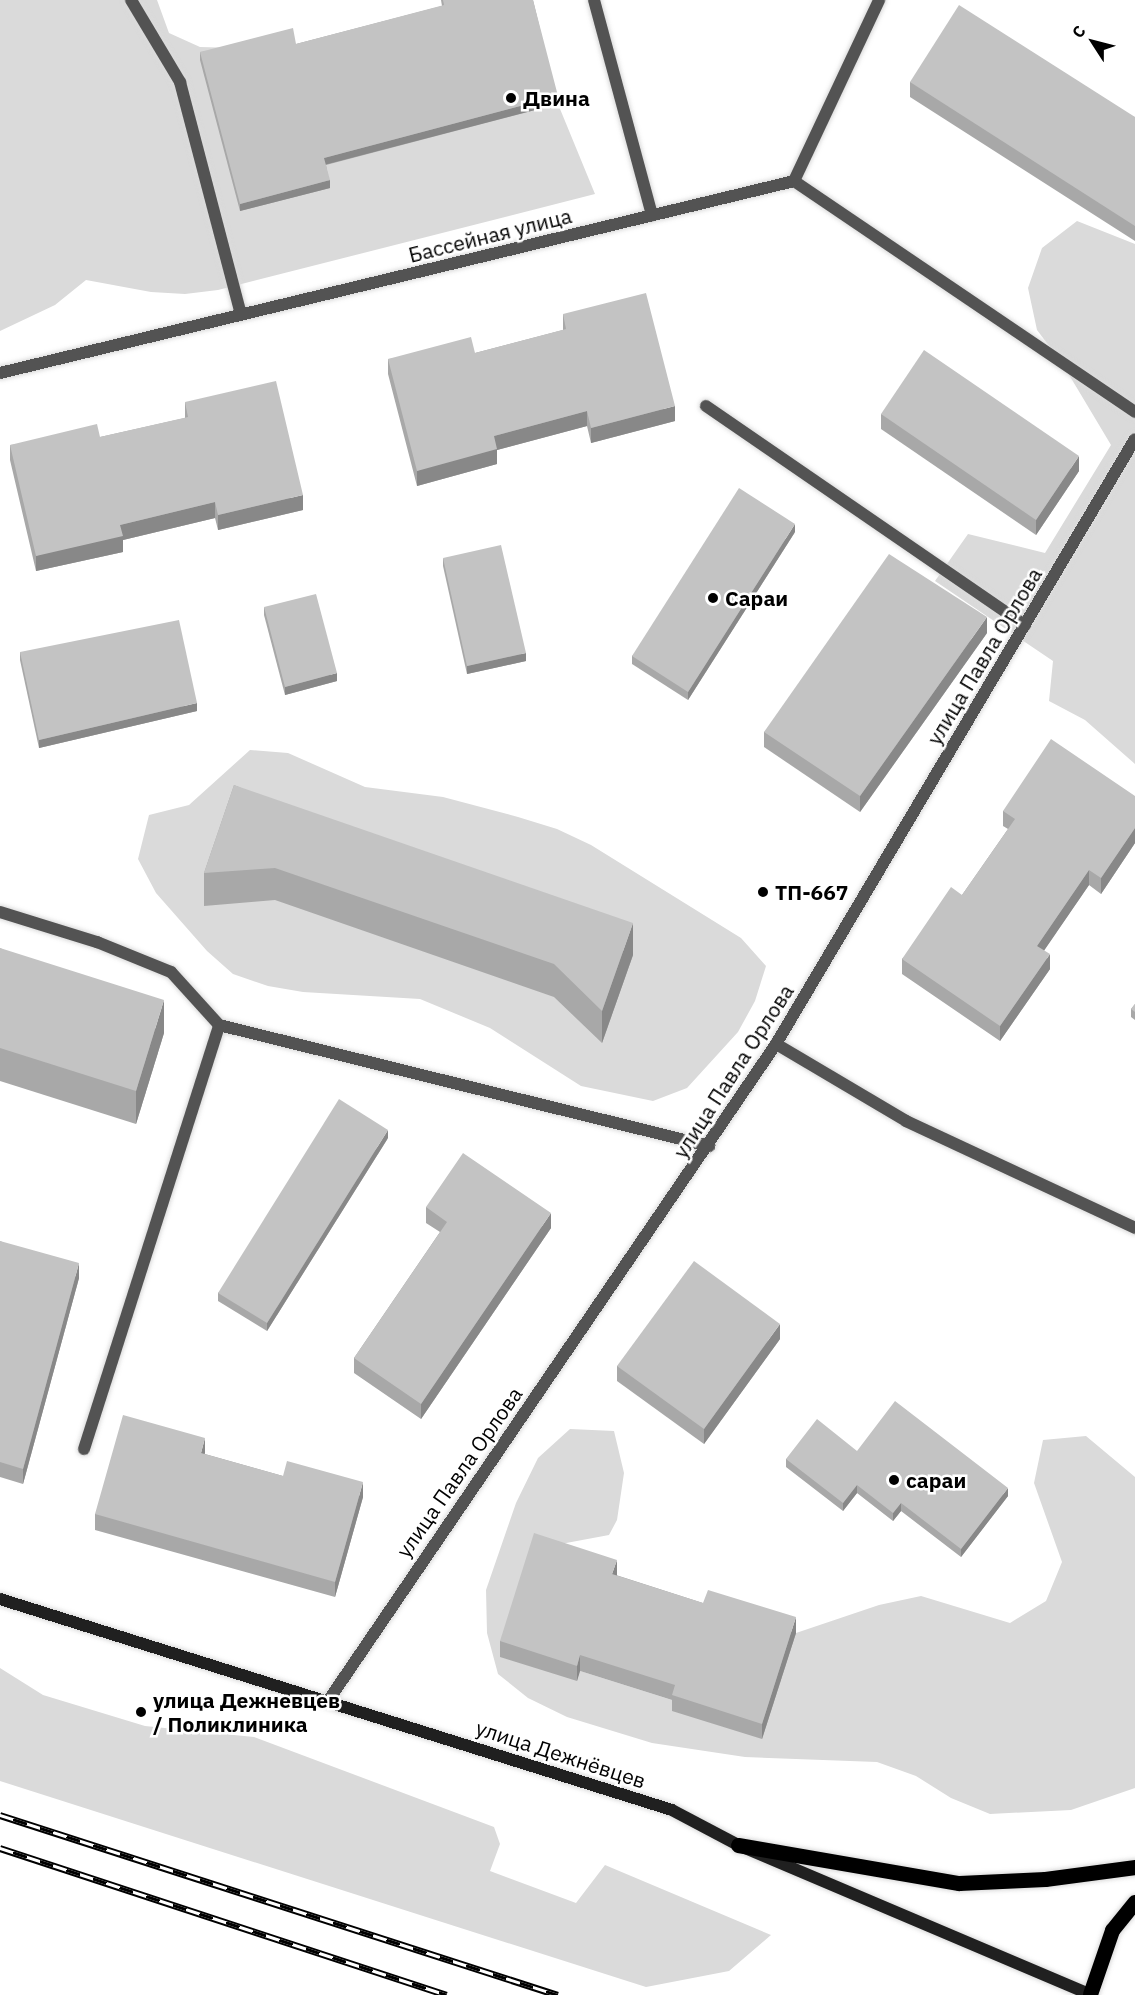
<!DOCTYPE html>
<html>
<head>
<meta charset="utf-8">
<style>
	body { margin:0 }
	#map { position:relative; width:1135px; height:1995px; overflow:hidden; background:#fff; font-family:"IBM Plex Sans",sans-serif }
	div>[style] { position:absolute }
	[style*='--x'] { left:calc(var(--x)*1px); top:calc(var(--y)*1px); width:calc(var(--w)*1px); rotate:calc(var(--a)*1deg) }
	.green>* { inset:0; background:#dadada }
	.roads { filter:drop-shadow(0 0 2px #dbdbdb) drop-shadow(0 0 2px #dbdbdb) }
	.service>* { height:12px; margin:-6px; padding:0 6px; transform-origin:6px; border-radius:6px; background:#535353 }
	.minor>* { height:12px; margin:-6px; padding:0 6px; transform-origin:6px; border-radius:6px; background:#535353 }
	.secondary>* { height:12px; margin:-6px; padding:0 6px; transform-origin:6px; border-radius:6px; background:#202020 }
	.primary>* { height:15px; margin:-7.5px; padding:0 7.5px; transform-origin:7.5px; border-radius:7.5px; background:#000 }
	.rail>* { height:7px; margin-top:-3.5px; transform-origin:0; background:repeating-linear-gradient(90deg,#fff 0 14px,#000 0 28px); box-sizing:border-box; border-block:2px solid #000 }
	.wall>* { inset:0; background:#a8a8a8 }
	.shaded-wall>* { inset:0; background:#888 }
	.building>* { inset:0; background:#c3c3c3 }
	.dots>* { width:16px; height:16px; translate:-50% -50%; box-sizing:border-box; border:3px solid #fff; border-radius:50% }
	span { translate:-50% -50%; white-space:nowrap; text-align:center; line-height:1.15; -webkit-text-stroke:5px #fff; paint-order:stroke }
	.poi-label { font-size:21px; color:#000; font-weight:700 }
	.left { translate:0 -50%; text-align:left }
	.street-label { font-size:21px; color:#000 }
	.north { position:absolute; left:1063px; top:12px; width:60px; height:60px; -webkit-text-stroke:4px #fff; paint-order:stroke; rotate:306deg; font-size:16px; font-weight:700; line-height:24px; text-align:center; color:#000 }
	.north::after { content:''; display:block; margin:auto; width:21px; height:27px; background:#000; clip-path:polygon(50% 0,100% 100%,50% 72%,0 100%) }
</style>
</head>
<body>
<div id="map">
	<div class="green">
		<div style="clip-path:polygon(0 0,157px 0,169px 33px,200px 47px,237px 48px,324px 165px,558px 104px,595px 194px,218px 290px,185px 294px,151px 292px,86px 280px,55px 305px,0 331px)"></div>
		<div style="clip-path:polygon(1077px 221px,1135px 244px,1135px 764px,1085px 720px,1049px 701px,1053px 661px,935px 581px,968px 534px,1045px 553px,1111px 445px,1062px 363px,1037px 330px,1028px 288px,1042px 248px)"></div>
		<div style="clip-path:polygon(250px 750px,288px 753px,365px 787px,443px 797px,518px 817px,557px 829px,591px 845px,741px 938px,766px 966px,755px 1001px,738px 1032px,687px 1088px,653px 1101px,581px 1086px,490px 1028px,420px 999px,303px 992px,268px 986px,233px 974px,207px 951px,156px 893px,138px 859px,149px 815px,189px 805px)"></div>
		<div style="clip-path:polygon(570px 1429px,614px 1431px,624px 1473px,617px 1520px,609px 1535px,534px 1549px,577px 1681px,580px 1671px,675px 1701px,796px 1633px,879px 1605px,921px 1596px,1010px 1623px,1046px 1601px,1062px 1562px,1034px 1483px,1043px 1440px,1086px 1436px,1135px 1477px,1135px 1788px,1071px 1810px,990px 1814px,951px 1798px,916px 1776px,877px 1762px,745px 1757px,652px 1743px,567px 1717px,528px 1698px,498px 1674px,487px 1633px,486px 1590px,516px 1503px,538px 1458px)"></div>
		<div style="clip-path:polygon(0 1668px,43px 1695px,145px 1726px,254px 1737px,494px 1827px,500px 1844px,490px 1871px,576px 1903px,605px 1865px,771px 1935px,729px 1971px,646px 1987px,0 1781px)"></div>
	</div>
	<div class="roads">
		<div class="service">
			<div style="--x:131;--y:0;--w:96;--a:59.1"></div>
			<div style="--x:180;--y:82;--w:240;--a:75.3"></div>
			<div style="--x:594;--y:0;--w:223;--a:74.9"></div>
			<div style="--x:0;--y:912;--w:102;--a:17.2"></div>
			<div style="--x:97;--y:942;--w:80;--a:22.1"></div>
			<div style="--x:171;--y:972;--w:72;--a:47.8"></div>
			<div style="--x:219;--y:1025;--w:505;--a:13.87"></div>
			<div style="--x:776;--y:1044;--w:151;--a:30.6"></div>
			<div style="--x:906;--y:1121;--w:253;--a:25"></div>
			<div style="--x:84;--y:1449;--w:445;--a:-72.3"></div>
		</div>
		<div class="minor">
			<div style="--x:794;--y:181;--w:412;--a:34.1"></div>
			<div style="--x:0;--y:373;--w:817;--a:-13.59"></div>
			<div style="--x:794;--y:181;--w:200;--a:-64.8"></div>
			<div style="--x:706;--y:406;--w:387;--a:34.5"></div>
			<div style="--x:328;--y:1701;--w:795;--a:-55.71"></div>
			<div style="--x:776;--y:1044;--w:703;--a:-59.32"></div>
		</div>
		<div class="secondary">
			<div style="--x:0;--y:1599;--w:704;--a:17.43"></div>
			<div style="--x:672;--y:1810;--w:75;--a:27.9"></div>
			<div style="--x:738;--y:1845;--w:384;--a:23"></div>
		</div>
		<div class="primary">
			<div style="--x:738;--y:1845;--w:224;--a:9.8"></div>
			<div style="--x:959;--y:1883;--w:86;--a:-2.7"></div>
			<div style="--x:1045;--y:1879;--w:91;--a:-7.6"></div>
			<div style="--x:1090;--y:1994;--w:68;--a:-71"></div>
			<div style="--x:1112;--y:1930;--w:36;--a:-51"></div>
		</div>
	</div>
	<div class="rail">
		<div style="--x:0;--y:1815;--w:586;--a:17.88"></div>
		<div style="--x:0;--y:1848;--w:470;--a:18.2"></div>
	</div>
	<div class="wall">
		<div style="clip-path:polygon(441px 0,533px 0,558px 104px,326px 165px,330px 188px,240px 211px,200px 60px,200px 52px,296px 44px,442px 6px)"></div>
		<div style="clip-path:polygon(910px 82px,1135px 117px,1135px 241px,910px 97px)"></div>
		<div style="clip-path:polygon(563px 314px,675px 421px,591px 443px,587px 426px,497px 450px,497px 464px,417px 486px,388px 374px,388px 359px,475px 353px,563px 330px)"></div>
		<div style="clip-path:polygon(185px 402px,303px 510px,218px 530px,215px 518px,123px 540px,123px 552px,36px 571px,10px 460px,10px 445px,100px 437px,185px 418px)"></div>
		<div style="clip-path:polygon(881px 414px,1079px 471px,1036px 535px,881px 429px)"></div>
		<div style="clip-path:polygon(795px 532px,688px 700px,632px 664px,632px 656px)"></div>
		<div style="clip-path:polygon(443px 558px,526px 661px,467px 674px,443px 566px)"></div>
		<div style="clip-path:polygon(264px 607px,337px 681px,285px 695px,264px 615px)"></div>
		<div style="clip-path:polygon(987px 633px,860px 812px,764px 747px,764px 732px)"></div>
		<div style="clip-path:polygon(20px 652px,197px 711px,39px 748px,20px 660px)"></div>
		<div style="clip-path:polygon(234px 785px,633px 955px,602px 1043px,554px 997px,275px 900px,204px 906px,204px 873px)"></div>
		<div style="clip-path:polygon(1135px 796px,1135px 843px,1101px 894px,1089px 885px,1044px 950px,1050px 969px,1000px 1041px,902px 974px,902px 959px,962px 895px,1008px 829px,1003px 826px,1003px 811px)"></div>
		<div style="clip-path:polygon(0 948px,164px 1033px,136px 1124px,0 1081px)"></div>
		<div style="clip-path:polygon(1135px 1004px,1135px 1020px,1131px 1017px,1131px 1009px)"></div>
		<div style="clip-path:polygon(388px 1138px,267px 1331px,218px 1301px,218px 1293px)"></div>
		<div style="clip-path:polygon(426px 1207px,551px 1228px,421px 1419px,354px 1373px,354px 1358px,440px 1232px,426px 1223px)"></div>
		<div style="clip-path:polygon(0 1241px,79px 1278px,23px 1484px,0 1477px)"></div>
		<div style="clip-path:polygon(780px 1339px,704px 1444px,617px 1381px,617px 1366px)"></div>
		<div style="clip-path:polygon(857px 1451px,1008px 1496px,961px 1557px,901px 1511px,893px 1521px,857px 1493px,843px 1511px,786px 1467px,786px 1459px)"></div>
		<div style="clip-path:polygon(205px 1454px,283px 1476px,363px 1497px,335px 1597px,95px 1530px,95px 1514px)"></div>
		<div style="clip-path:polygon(616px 1575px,796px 1633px,762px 1739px,672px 1711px,672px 1700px,580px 1671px,577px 1681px,500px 1657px,500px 1641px)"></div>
	</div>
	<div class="shaded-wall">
		<div style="clip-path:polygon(558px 96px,558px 104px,324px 165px,324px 158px)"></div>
		<div style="clip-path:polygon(330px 180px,330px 188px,240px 211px,240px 204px)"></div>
		<div style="clip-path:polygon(675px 406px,675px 421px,591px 443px,591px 428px)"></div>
		<div style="clip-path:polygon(587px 411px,587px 426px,497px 450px,497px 464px,417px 486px,417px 471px,494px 436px)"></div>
		<div style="clip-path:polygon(1079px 456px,1079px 471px,1036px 535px,1036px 520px)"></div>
		<div style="clip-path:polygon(303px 495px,303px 510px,218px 530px,218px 515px)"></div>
		<div style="clip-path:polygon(215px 502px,215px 518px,123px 540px,123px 552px,36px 571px,36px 556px,120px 525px)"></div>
		<div style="clip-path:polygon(795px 524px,795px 532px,688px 700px,688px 692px)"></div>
		<div style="clip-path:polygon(987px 617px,987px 633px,860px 812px,860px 796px)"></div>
		<div style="clip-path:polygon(526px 653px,526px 661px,467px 674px,467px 666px)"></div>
		<div style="clip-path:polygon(337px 673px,337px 681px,285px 695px,285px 687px)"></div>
		<div style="clip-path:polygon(197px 703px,197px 711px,39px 748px,39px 740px)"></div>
		<div style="clip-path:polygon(1135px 828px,1135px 843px,1101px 894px,1101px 878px)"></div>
		<div style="clip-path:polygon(1089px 870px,1089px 885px,1037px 961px,1037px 946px)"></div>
		<div style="clip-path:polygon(633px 923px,633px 955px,602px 1043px,602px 1011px)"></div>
		<div style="clip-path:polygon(1050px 954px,1050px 969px,1000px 1041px,1000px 1026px)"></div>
		<div style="clip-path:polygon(164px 1000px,164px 1033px,136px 1124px,136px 1091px)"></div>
		<div style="clip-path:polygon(388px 1130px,388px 1138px,267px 1331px,267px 1323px)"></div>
		<div style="clip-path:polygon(551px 1213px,551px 1228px,421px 1419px,421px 1404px)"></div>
		<div style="clip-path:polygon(79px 1263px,79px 1278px,23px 1484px,23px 1469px)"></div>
		<div style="clip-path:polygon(780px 1324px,780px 1339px,704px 1444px,704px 1429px)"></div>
		<div style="clip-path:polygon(205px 1438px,205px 1453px,201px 1468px,201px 1453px)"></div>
		<div style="clip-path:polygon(363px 1482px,363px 1497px,335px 1597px,335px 1582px)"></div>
		<div style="clip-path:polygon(857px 1485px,857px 1493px,843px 1511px,843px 1503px)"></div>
		<div style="clip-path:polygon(1008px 1488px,1008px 1496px,961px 1557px,961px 1549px)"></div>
		<div style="clip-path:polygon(901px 1503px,901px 1511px,893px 1521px,893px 1513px)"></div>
		<div style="clip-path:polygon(617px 1560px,617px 1575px,612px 1589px,612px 1574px)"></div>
		<div style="clip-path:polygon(796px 1617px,796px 1633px,762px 1739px,762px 1724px)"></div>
		<div style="clip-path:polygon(580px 1655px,580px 1671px,577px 1681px,577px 1666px)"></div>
	</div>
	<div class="building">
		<div style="clip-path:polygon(443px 0,533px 0,558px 96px,324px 158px,330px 180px,240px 204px,200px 52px,293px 28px,296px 44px,444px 5px)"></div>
		<div style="clip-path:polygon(959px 5px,1135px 117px,1135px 226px,910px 82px)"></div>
		<div style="clip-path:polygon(646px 293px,675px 406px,591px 428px,587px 411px,494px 436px,497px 449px,417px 471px,388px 359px,471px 337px,475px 353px,566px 329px,563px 314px)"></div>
		<div style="clip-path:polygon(924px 350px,1079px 456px,1036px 520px,881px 414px)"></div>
		<div style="clip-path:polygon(276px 381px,303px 495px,218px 515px,215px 502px,120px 525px,123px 536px,36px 556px,10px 445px,97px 424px,100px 437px,188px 417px,185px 402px)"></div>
		<div style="clip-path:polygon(739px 488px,795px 524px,688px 692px,632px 656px)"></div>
		<div style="clip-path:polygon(501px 545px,526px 653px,467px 666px,443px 558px)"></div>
		<div style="clip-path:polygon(889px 554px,987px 617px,860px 796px,764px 732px)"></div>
		<div style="clip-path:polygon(316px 594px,337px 673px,285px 687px,264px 607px)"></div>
		<div style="clip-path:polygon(179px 620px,197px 703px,39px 740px,20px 652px)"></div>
		<div style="clip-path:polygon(1051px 739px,1135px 796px,1135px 828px,1101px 878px,1089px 870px,1037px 946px,1050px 954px,1000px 1026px,902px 959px,951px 887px,962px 895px,1015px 819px,1003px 811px)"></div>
		<div style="clip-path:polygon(234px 785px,633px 923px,602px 1011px,554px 964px,275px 868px,204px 873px)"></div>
		<div style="clip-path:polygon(0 948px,164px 1000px,136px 1091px,0 1048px)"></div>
		<div style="clip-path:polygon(1135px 1004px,1135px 1012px,1131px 1009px)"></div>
		<div style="clip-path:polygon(339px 1099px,388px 1130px,267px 1323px,218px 1293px)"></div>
		<div style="clip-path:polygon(463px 1153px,551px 1213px,421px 1404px,354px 1358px,447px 1222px,426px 1207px)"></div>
		<div style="clip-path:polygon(0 1241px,79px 1263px,23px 1469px,0 1462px)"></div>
		<div style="clip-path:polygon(694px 1261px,780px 1324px,704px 1429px,617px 1366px)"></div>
		<div style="clip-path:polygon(895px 1401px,1008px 1488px,961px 1549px,901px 1503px,893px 1513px,857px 1485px,843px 1503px,786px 1459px,817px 1419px,857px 1451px)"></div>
		<div style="clip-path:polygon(123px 1415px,205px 1438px,201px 1453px,283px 1476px,287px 1461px,363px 1482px,335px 1582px,95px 1514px)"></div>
		<div style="clip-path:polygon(534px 1533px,617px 1560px,612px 1574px,703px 1603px,708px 1590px,796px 1617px,762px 1724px,672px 1695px,675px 1685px,580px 1655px,577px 1666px,500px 1641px)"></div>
	</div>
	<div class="dots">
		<div style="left:511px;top:98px;background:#000"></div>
		<div style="left:713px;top:598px;background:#000"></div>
		<div style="left:763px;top:892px;background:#000"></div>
		<div style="left:894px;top:1480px;background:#000"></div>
		<div style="left:141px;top:1712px;background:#000"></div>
	</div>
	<div class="poi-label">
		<span class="left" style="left:523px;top:98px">Двина</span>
		<span class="left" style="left:725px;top:598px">Сараи</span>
		<span class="left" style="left:775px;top:892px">ТП-667</span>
		<span class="left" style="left:906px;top:1480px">сараи</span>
		<span class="left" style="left:153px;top:1712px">улица Дежневцев<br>/ Поликлиника</span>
	</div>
	<div class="street-label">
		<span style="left:490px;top:235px;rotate:-14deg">Бассейная улица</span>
		<span style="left:984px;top:656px;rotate:-59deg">улица Павла Орлова</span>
		<span style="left:733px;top:1071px;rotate:-57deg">улица Павла Орлова</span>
		<span style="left:459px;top:1472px;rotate:-55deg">улица Павла Орлова</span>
		<span style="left:561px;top:1754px;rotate:18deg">улица Дежнёвцев</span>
	</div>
	<div class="north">С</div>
</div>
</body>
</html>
